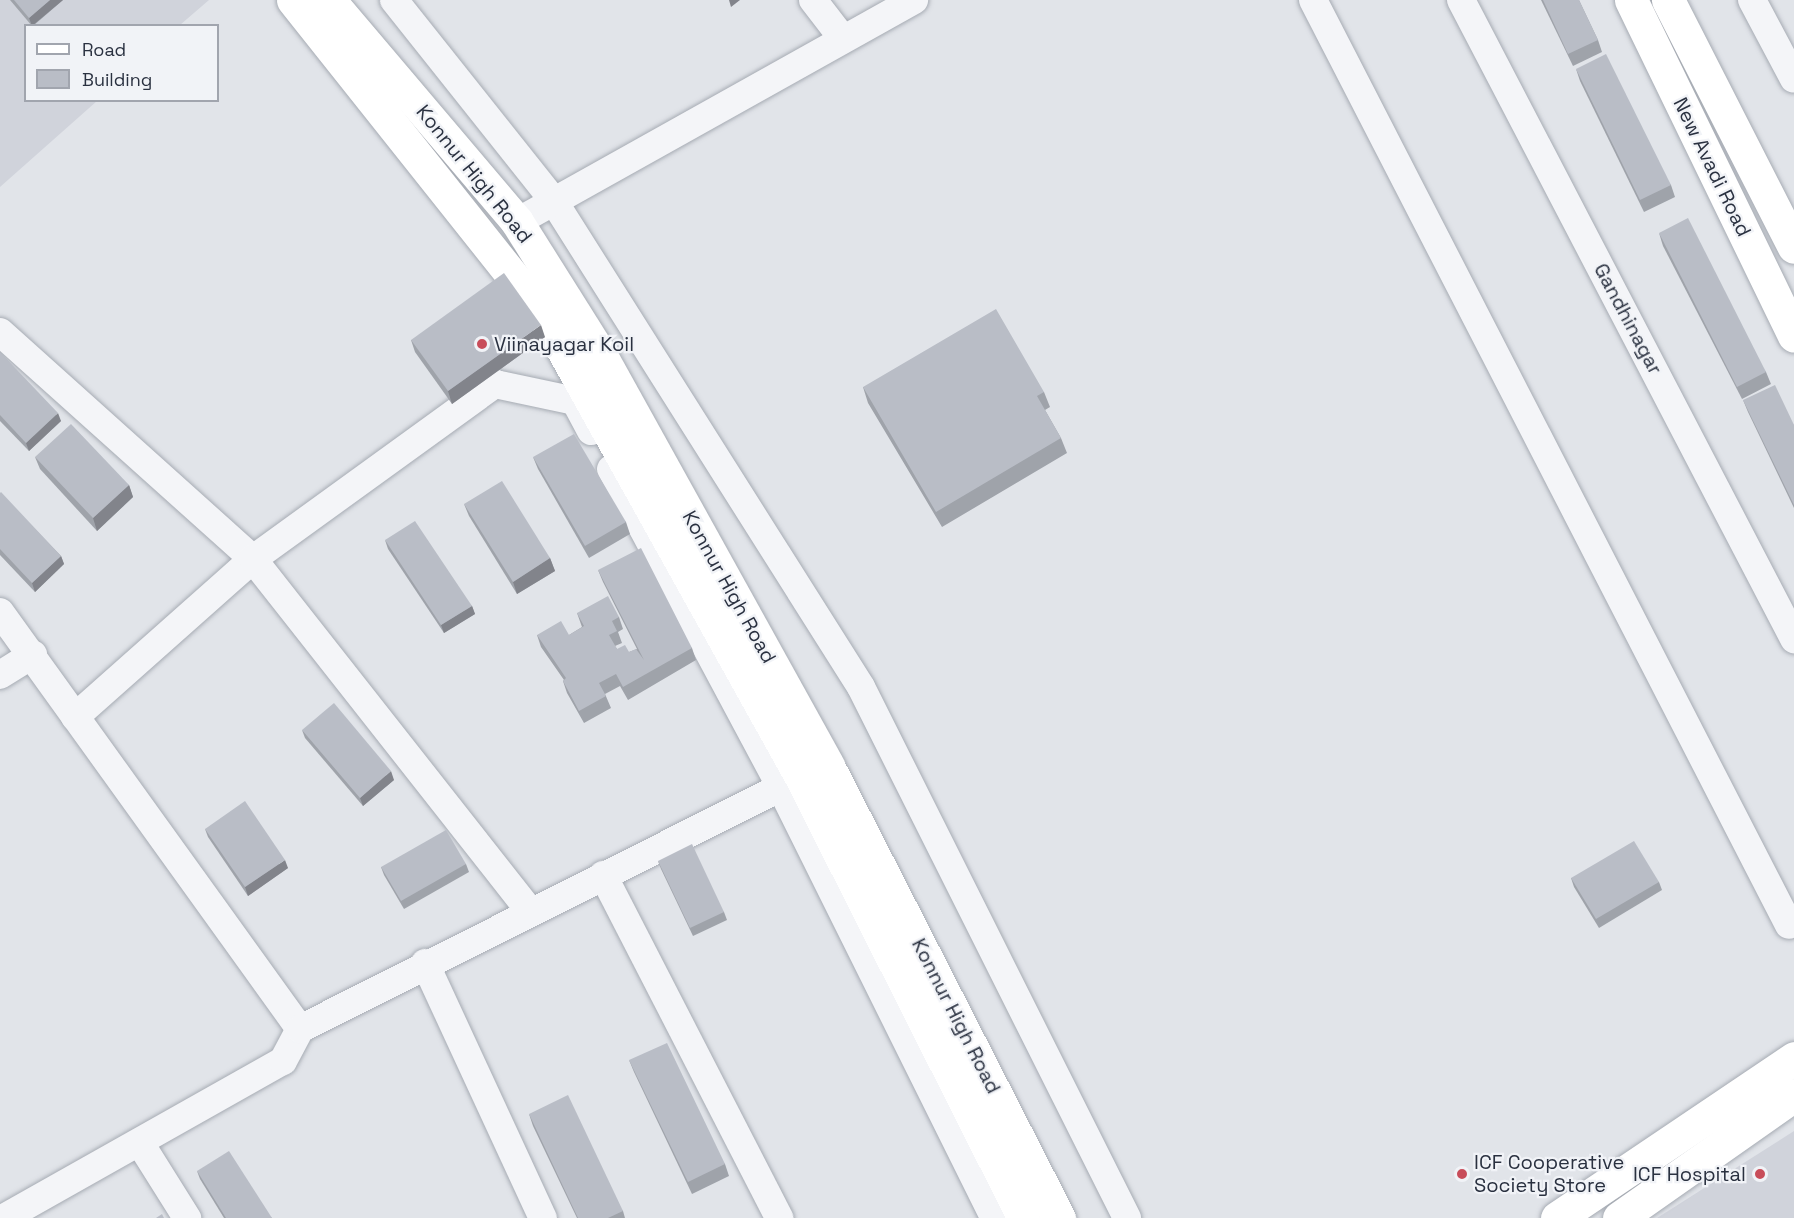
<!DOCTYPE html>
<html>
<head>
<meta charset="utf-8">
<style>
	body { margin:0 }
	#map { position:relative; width:1794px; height:1218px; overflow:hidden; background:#e1e4e9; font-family:"Space Grotesk",sans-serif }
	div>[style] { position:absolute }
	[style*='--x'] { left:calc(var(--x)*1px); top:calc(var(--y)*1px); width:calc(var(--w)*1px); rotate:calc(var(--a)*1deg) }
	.built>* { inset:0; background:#d0d3db }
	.roads { filter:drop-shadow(0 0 2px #a6abb3) drop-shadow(0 0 2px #a6abb3) }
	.minor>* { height:28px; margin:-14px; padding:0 14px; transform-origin:14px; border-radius:14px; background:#f4f5f8 }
	.major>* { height:33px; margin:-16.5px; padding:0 16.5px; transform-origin:16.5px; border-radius:16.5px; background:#fff }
	.wall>* { inset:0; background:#9fa3aa }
	.shaded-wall>* { inset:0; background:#82848b }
	.building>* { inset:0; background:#b9bdc6 }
	.dots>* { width:16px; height:16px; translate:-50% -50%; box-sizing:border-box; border:3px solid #f1f3f7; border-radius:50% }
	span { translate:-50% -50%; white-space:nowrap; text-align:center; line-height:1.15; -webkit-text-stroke:4.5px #f1f3f7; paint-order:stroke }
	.street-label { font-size:20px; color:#2a3140 }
	.poi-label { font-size:20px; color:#2a3140 }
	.left { translate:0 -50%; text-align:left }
	.right { translate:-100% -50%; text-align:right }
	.legend { position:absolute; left:24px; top:24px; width:195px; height:78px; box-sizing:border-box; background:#f1f3f7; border:2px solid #a1a5ae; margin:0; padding:8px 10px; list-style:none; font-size:18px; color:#2a3140 }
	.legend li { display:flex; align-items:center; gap:12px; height:30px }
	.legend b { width:30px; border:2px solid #a1a5ae }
</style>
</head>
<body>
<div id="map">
	<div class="built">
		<div style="clip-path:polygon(0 0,209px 0,180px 25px,26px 26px,26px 100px,97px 101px,0 187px)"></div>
		<div style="clip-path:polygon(1794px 1131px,1794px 1218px,1657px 1218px)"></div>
	</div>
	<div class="roads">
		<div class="minor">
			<div style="--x:394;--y:0;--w:256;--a:51.5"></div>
			<div style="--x:553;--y:200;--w:576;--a:57.69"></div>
			<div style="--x:861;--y:687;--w:594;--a:63.39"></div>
			<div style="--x:813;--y:0;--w:49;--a:52.4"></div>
			<div style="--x:1313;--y:0;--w:1040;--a:62.77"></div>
			<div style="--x:1461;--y:0;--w:721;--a:62.47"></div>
			<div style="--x:1752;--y:0;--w:89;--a:62"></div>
			<div style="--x:517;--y:222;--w:455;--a:-29.2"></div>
			<div style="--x:0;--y:332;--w:340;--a:41.9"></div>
			<div style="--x:253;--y:559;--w:238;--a:138.4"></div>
			<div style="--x:611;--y:469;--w:359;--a:61.9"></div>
			<div style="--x:780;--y:786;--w:482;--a:63.6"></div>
			<div style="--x:0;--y:612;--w:514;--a:54.27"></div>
			<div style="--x:0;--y:675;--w:39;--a:-32"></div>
			<div style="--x:603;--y:875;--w:386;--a:62.8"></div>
			<div style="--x:529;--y:910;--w:447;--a:-128.2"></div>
			<div style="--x:253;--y:559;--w:299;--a:-35.9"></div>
			<div style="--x:495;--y:384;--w:82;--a:12"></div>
			<div style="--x:575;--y:401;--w:34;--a:62"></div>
			<div style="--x:425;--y:963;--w:281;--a:65.2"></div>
			<div style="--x:140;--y:1143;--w:89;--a:57.9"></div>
			<div style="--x:4;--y:1218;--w:320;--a:-29.4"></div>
			<div style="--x:283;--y:1061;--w:36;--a:-62"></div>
			<div style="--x:300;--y:1029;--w:556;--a:-26.7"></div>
		</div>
		<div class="major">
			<div style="--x:293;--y:0;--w:404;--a:51.5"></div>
			<div style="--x:544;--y:316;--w:528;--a:60.86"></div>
			<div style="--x:801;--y:777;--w:494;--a:63.2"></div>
			<div style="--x:329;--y:0;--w:291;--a:49.7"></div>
			<div style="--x:517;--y:222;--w:156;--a:57.8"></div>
			<div style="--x:600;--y:354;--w:471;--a:61"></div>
			<div style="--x:828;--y:766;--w:508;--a:62.93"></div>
			<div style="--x:1631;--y:0;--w:373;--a:64.1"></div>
			<div style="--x:1668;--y:0;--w:277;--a:63"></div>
			<div style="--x:1557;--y:1218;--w:286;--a:-34"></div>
			<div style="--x:1619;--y:1218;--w:214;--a:-35.1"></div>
		</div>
	</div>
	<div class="wall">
		<div style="clip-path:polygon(10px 0,63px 0,33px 26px,32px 26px)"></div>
		<div style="clip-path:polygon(1541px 0,1579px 0,1598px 40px,1602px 52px,1573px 66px)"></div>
		<div style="clip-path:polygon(1576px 69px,1671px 185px,1675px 197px,1644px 212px,1580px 81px)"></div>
		<div style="clip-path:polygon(1659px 233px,1766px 372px,1771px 384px,1742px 399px,1663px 246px)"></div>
		<div style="clip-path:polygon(545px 337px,452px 404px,415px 352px,411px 340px)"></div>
		<div style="clip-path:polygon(0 352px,61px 421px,29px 451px,0 421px)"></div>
		<div style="clip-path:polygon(863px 387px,1044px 392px,1050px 407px,1045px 410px,1061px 438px,1067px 453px,942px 527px,868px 403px)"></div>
		<div style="clip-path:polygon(1743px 400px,1794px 425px,1794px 508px,1748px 412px)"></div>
		<div style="clip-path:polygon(35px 457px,129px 485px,133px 497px,97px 531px,40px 469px)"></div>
		<div style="clip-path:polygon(533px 457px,626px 522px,630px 534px,589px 558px,538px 469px)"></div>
		<div style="clip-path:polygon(0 493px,61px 556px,64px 564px,35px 592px,0 555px)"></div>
		<div style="clip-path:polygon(464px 504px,550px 558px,555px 571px,517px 594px,469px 516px)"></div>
		<div style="clip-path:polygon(385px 540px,472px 606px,475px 614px,444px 633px,388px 549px)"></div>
		<div style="clip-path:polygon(598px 570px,692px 648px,696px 660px,628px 700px,620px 686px,605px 694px,611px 708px,584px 723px,567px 693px,563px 681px,564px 680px,541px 647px,537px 635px,569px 635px,582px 627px,577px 613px,619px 617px,623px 629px,618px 632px,622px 643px,615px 646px,617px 649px,629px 652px,637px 649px,603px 582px)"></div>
		<div style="clip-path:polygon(302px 730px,394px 780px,363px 806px,305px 738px)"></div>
		<div style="clip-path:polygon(205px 829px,288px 868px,248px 896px,208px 837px)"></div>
		<div style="clip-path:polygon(658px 861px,724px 912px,727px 920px,693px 936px,661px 869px)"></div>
		<div style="clip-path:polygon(466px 864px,469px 872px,404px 909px,384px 875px,381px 867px)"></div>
		<div style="clip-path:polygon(1571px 878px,1659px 882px,1662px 890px,1599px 928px,1574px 887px)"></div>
		<div style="clip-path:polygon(629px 1060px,725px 1164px,729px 1176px,692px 1194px,634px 1072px)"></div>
		<div style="clip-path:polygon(529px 1114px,623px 1211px,625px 1218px,577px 1218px,533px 1126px)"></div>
		<div style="clip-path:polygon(197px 1171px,272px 1218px,224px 1218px,200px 1179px)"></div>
	</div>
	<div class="shaded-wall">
		<div style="clip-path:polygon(50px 0,63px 0,32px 26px,29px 18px)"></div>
		<div style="clip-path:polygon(729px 0,740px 0,731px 7px)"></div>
		<div style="clip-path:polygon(541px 325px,545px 337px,452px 404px,448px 391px)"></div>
		<div style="clip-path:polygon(58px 413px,61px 421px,29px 451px,26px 443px)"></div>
		<div style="clip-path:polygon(129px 485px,133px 497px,97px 531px,93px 518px)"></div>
		<div style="clip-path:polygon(61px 556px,64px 564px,35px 592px,32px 583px)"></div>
		<div style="clip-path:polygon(550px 558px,555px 571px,517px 594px,513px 582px)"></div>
		<div style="clip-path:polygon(472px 606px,475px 614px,444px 633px,441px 625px)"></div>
		<div style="clip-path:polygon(391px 771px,394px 780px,363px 806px,360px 798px)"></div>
		<div style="clip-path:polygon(285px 860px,288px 868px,248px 896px,245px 887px)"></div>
	</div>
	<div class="building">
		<div style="clip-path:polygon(14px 0,50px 0,29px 18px)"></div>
		<div style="clip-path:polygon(1543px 0,1579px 0,1598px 40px,1568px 54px)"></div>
		<div style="clip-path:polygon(1606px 54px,1671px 185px,1640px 200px,1576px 69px)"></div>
		<div style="clip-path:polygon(1688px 218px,1766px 372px,1737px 387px,1659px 233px)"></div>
		<div style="clip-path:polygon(504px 273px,541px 325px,448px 391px,411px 340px)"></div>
		<div style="clip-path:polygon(996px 309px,1044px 392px,1037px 396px,1061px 438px,936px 512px,863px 387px)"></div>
		<div style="clip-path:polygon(0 352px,58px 413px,26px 443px,0 415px)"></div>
		<div style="clip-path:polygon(1775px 385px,1794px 425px,1794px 505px,1743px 400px)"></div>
		<div style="clip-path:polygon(71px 424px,129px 485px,93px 518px,35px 457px)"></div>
		<div style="clip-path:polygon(574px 434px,626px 522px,585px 546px,533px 457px)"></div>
		<div style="clip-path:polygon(502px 481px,550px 558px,513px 582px,464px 504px)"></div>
		<div style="clip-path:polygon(1px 492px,61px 556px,32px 583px,0 549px,0 493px)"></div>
		<div style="clip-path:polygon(415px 521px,472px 606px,441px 625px,385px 540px)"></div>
		<div style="clip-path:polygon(641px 548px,692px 648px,623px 687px,616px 674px,599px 683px,606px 696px,579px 711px,563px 681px,566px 678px,537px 635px,561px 621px,569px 635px,584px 626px,577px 613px,608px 596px,619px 617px,612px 621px,617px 631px,609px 635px,617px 649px,625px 645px,629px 652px,636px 649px,644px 660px,598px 570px)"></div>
		<div style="clip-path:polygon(334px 703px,391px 771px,360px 798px,302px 730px)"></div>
		<div style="clip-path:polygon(245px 801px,285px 860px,245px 887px,205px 829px)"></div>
		<div style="clip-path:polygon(446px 830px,466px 864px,401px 901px,381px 867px)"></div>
		<div style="clip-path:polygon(1634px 841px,1659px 882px,1596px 919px,1571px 878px)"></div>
		<div style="clip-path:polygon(692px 844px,724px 912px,690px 928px,658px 861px)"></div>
		<div style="clip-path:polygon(667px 1043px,725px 1164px,688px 1182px,629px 1060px)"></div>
		<div style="clip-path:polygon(568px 1095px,623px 1211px,608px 1218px,578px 1218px,529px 1114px)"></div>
		<div style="clip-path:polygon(229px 1151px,272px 1218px,226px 1218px,197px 1171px)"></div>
		<div style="clip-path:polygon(162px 1214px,164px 1218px,156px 1218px)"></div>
	</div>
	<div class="dots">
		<div style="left:482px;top:344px;background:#c84d5a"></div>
		<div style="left:1462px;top:1174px;background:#c84d5a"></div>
		<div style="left:1760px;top:1174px;background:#c84d5a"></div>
	</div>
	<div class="street-label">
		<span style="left:1712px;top:167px;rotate:64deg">New Avadi Road</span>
		<span style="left:474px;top:174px;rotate:51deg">Konnur High Road</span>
		<span style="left:1628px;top:319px;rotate:62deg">Gandhinagar</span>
		<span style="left:729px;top:587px;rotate:61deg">Konnur High Road</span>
		<span style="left:956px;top:1016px;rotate:63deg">Konnur High Road</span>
	</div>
	<div class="poi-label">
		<span class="left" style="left:494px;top:344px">Viinayagar Koil</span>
		<span class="left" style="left:1474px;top:1174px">ICF Cooperative<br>Society Store</span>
		<span class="right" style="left:1746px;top:1174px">ICF Hospital</span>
	</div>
	<ul class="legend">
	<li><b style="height:8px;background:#fff"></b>Road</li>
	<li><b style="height:16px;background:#b9bdc6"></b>Building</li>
	</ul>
</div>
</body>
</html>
